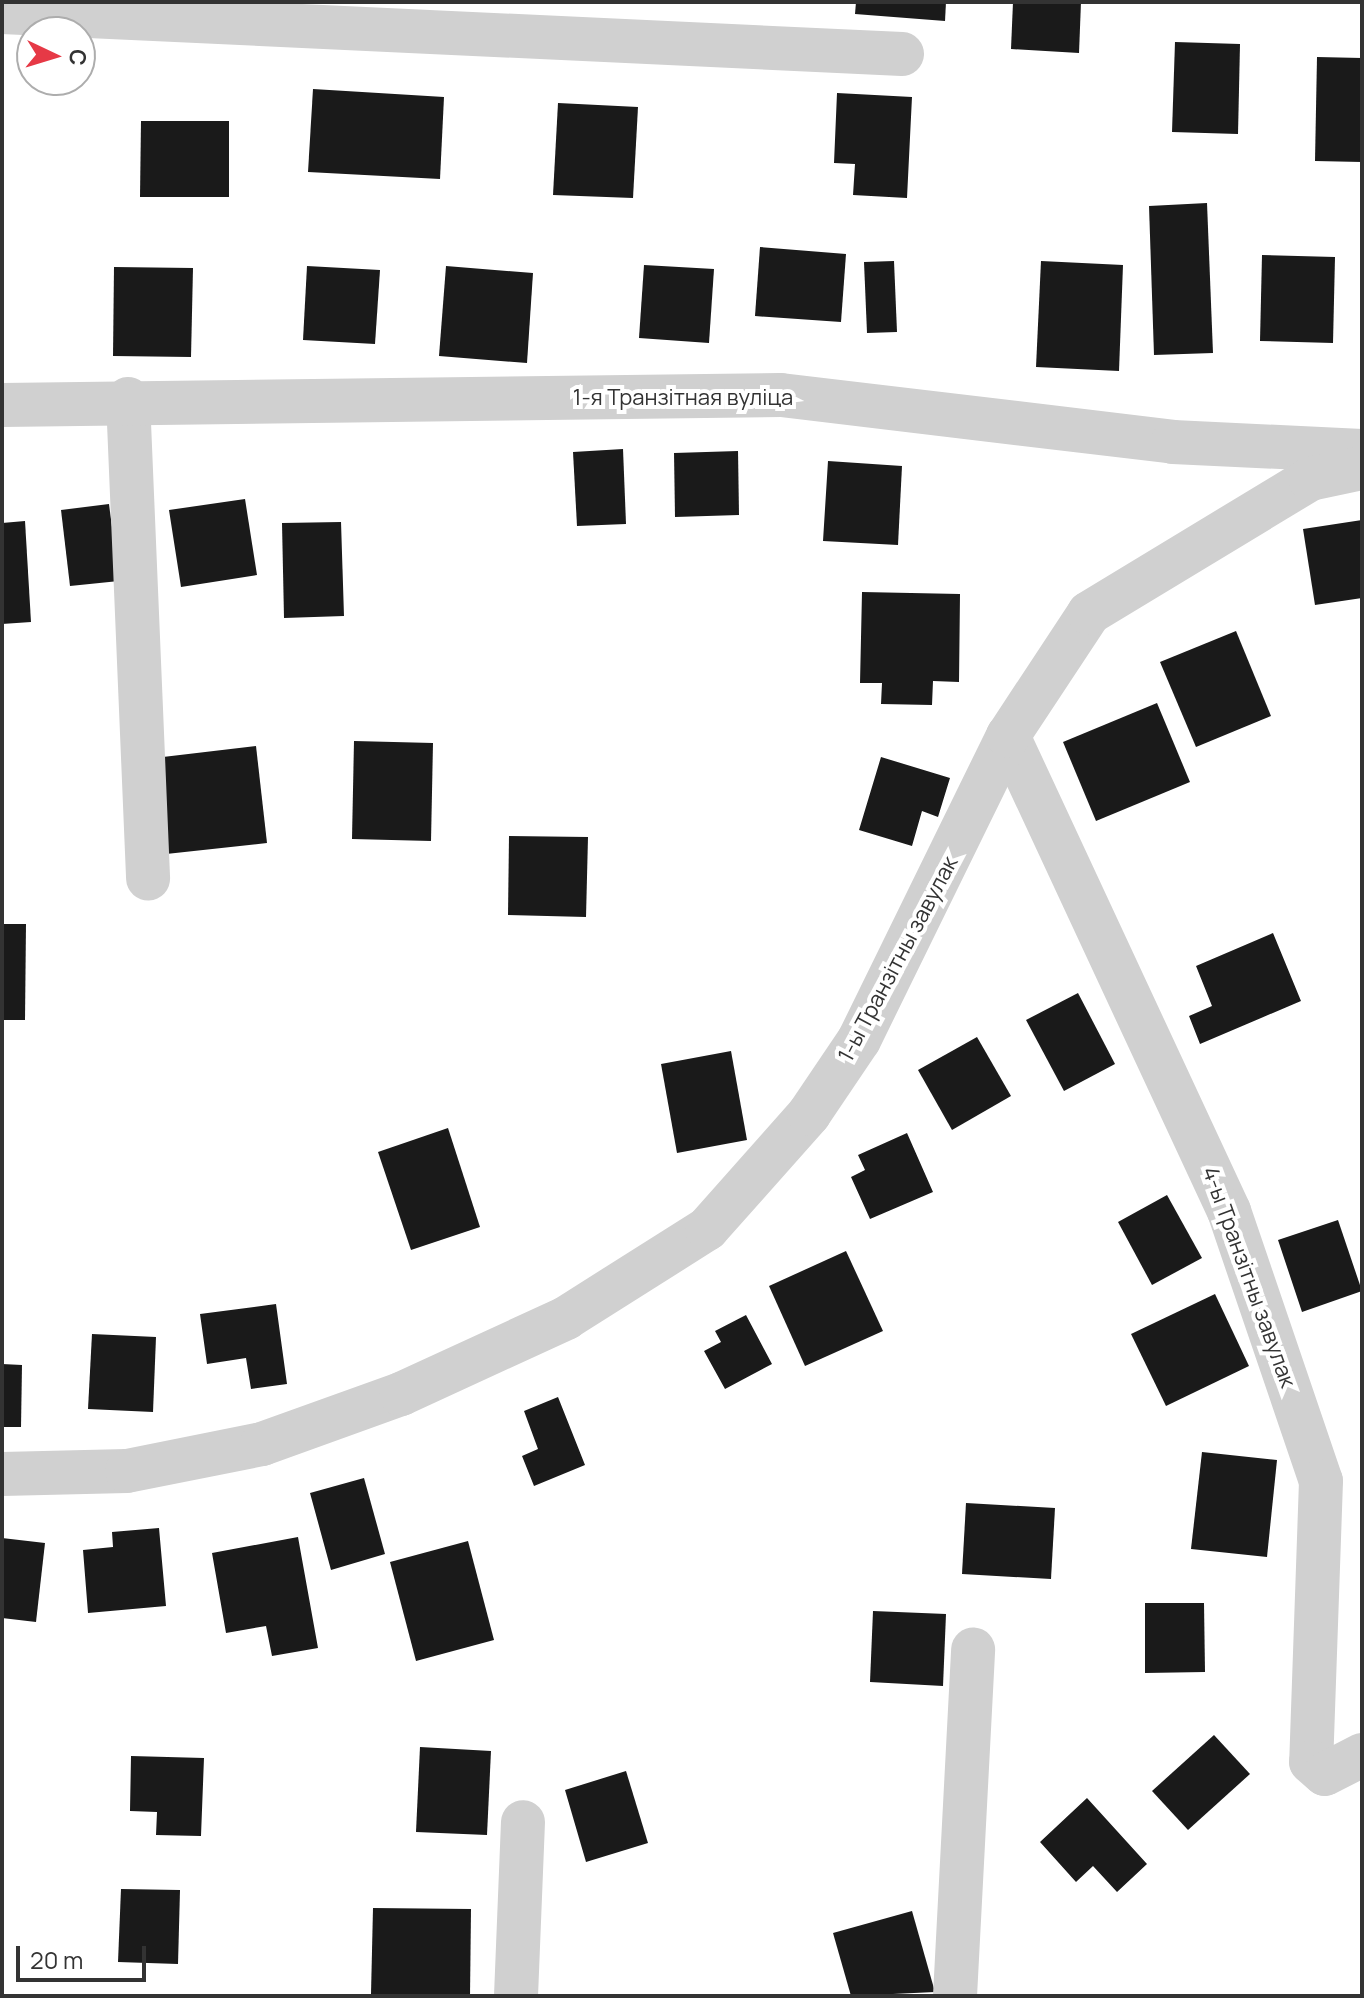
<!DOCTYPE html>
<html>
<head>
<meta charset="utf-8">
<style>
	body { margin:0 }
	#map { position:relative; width:1364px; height:1998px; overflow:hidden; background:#fff; font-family:Manrope,sans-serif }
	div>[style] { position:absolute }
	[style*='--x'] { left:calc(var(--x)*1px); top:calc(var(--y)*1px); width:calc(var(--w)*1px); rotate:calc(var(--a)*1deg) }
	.building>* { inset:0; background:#1a1a1a }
	.minor>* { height:44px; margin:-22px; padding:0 22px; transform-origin:22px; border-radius:22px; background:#d0d0d0 }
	span { translate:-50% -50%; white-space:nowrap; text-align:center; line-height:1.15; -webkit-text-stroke:8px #fff; paint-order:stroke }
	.street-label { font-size:22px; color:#333 }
	.frame { position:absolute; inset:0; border:4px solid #333; pointer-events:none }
	.north { position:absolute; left:16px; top:16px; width:80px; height:80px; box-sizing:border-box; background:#fff; border:2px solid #adadad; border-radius:50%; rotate:94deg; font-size:22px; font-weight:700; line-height:32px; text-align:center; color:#333 }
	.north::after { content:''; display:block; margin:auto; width:28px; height:36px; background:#e63946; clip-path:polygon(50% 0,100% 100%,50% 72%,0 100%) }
	.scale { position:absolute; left:16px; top:1946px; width:130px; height:36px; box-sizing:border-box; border:4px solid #333; border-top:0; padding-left:10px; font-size:24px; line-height:28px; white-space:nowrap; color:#333; -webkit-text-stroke:6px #fff; paint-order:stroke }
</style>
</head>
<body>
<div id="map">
	<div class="building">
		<div style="clip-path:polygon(856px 2px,946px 2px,945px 21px,855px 14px)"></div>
		<div style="clip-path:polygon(1013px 2px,1081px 2px,1079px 53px,1011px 49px)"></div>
		<div style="clip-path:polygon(1175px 42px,1240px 44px,1238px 134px,1172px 132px)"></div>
		<div style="clip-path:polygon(1317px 57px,1362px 58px,1362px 162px,1315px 161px)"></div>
		<div style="clip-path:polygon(313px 89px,444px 97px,440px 179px,308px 172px)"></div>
		<div style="clip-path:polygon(837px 93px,912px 97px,907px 198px,853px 195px,855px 164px,834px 163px)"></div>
		<div style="clip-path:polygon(558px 103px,638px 107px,633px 198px,553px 195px)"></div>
		<div style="clip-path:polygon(141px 121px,229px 121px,229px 197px,140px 197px)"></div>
		<div style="clip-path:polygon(1207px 203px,1213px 353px,1154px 355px,1149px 206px)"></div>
		<div style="clip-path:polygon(760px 247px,846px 254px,841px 322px,755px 316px)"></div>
		<div style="clip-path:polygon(1262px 255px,1335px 257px,1333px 343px,1260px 341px)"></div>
		<div style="clip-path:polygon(894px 261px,897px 332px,867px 333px,864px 262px)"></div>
		<div style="clip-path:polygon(1041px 261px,1123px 265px,1119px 371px,1036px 367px)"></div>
		<div style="clip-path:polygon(644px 265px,714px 269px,709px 343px,639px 338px)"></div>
		<div style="clip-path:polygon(307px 266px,380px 270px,375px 344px,303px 340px)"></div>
		<div style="clip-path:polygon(446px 266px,533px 273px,527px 363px,439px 356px)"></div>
		<div style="clip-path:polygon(114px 267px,193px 268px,191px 357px,113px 356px)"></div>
		<div style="clip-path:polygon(623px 449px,626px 524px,577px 526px,573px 452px)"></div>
		<div style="clip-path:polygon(738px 451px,739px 515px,675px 517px,674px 453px)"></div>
		<div style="clip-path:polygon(828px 461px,902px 466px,898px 545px,823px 541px)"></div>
		<div style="clip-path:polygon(245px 499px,257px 575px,181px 587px,169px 510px)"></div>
		<div style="clip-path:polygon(109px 504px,119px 581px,70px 586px,61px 510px)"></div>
		<div style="clip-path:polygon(1362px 520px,1362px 598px,1315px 605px,1303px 529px)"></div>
		<div style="clip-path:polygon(25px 521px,31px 622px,2px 624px,2px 523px)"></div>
		<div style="clip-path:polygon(341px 522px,344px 616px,284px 618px,282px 523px)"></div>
		<div style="clip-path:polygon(862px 592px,960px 594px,959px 682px,933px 681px,932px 705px,881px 704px,882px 683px,860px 683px)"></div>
		<div style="clip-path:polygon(1236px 631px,1271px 716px,1196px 747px,1160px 662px)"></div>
		<div style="clip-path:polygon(1157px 703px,1190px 782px,1096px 821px,1063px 742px)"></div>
		<div style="clip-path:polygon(354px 741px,433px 743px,431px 841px,352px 839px)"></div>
		<div style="clip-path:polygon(256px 746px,267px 843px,157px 855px,146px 759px)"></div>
		<div style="clip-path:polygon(881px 757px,950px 778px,938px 817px,922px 811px,912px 846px,859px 830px)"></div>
		<div style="clip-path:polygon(509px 836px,588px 837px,586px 917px,508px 915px)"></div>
		<div style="clip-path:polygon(2px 924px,26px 924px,25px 1020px,2px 1020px)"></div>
		<div style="clip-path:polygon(1273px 933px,1301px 1001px,1200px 1044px,1189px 1016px,1212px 1006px,1196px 966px)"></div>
		<div style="clip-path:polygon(1078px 993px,1115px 1064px,1064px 1091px,1026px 1020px)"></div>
		<div style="clip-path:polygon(977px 1037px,1011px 1096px,952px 1130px,918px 1070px)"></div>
		<div style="clip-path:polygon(731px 1051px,747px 1140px,677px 1153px,661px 1064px)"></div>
		<div style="clip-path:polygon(448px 1128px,480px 1227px,411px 1250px,378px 1152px)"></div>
		<div style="clip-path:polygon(907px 1133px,933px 1192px,870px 1219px,851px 1177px,865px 1170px,858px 1155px)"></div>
		<div style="clip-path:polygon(1167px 1195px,1202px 1258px,1152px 1285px,1118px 1222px)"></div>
		<div style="clip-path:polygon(1338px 1220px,1362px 1291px,1302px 1312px,1278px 1240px)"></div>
		<div style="clip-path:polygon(846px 1251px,883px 1331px,805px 1366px,769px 1286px)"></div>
		<div style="clip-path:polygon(1215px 1294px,1249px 1366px,1166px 1406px,1131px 1334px)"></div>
		<div style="clip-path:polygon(276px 1304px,287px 1384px,251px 1389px,246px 1358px,207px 1364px,200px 1314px)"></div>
		<div style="clip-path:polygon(746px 1315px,772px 1364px,725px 1389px,704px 1351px,721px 1342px,715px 1331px)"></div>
		<div style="clip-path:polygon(92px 1334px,156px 1337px,153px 1412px,88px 1409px)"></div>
		<div style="clip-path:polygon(2px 1364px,22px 1365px,21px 1427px,2px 1427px)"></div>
		<div style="clip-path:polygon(558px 1397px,585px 1465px,534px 1486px,522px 1456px,538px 1449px,524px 1411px)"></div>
		<div style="clip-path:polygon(1202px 1452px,1277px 1460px,1267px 1557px,1191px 1549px)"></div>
		<div style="clip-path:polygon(364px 1478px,385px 1554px,331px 1570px,310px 1493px)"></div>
		<div style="clip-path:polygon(966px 1503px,1055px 1508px,1051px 1579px,962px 1574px)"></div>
		<div style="clip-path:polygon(159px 1528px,166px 1606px,88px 1613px,83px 1550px,113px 1547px,112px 1532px)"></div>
		<div style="clip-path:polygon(298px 1537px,318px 1648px,272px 1656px,266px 1626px,226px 1633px,212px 1553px)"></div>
		<div style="clip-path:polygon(2px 1538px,45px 1543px,36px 1622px,2px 1618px)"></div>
		<div style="clip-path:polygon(468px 1541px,494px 1640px,416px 1661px,390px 1562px)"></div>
		<div style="clip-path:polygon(1145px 1603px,1204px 1603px,1205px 1672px,1145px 1673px)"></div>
		<div style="clip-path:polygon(873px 1611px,946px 1614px,943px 1686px,870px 1682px)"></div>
		<div style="clip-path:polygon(1214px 1735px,1250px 1774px,1188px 1830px,1152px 1791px)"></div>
		<div style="clip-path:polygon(420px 1747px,491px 1751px,487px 1835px,416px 1832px)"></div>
		<div style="clip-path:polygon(131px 1756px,204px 1758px,201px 1836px,156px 1835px,157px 1812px,130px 1811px)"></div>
		<div style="clip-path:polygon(626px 1771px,648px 1843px,586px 1862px,565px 1790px)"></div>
		<div style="clip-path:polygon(1087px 1798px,1147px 1864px,1117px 1892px,1093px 1866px,1076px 1882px,1040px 1842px)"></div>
		<div style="clip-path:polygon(121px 1889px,180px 1890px,178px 1964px,118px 1962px)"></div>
		<div style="clip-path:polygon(373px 1908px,471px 1909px,470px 1996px,371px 1994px)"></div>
		<div style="clip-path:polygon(912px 1911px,935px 1992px,851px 1996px,833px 1933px)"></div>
	</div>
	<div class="minor">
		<div style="--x:2;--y:12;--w:901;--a:2.67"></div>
		<div style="--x:128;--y:399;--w:480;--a:87.6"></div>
		<div style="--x:2;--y:405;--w:779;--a:-0.74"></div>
		<div style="--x:781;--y:395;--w:395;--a:6.8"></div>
		<div style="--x:1173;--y:442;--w:189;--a:2.7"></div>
		<div style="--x:1008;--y:736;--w:524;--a:65.05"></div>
		<div style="--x:1229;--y:1211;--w:285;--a:71.2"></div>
		<div style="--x:1321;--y:1481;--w:281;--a:92"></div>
		<div style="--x:1311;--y:1762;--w:18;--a:41"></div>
		<div style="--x:1325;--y:1774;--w:42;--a:-27.2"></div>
		<div style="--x:2;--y:1474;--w:125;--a:-1.4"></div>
		<div style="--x:127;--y:1471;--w:138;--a:-11.3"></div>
		<div style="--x:262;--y:1444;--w:148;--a:-19.8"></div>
		<div style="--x:401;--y:1394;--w:182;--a:-24.7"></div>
		<div style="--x:566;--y:1318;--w:167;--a:-32.3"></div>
		<div style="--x:707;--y:1229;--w:154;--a:-48.4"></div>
		<div style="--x:809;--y:1114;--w:89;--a:-56"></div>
		<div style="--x:859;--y:1040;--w:339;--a:-63.9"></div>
		<div style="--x:1008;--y:736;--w:147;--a:-56.6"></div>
		<div style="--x:1089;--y:613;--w:258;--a:-31.2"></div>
		<div style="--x:1310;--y:479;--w:53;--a:-11.9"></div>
		<div style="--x:516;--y:1996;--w:174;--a:-87.7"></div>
		<div style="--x:955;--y:1996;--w:347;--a:-87"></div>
	</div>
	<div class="street-label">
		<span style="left:683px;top:398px">1-я Транзітная вуліца</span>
		<span style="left:898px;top:959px;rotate:-62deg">1-ы Транзітны завулак</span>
		<span style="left:1249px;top:1277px;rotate:70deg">4-ы Транзітны завулак</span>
	</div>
	<div class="frame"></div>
	<div class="north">С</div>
	<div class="scale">20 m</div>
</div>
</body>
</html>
